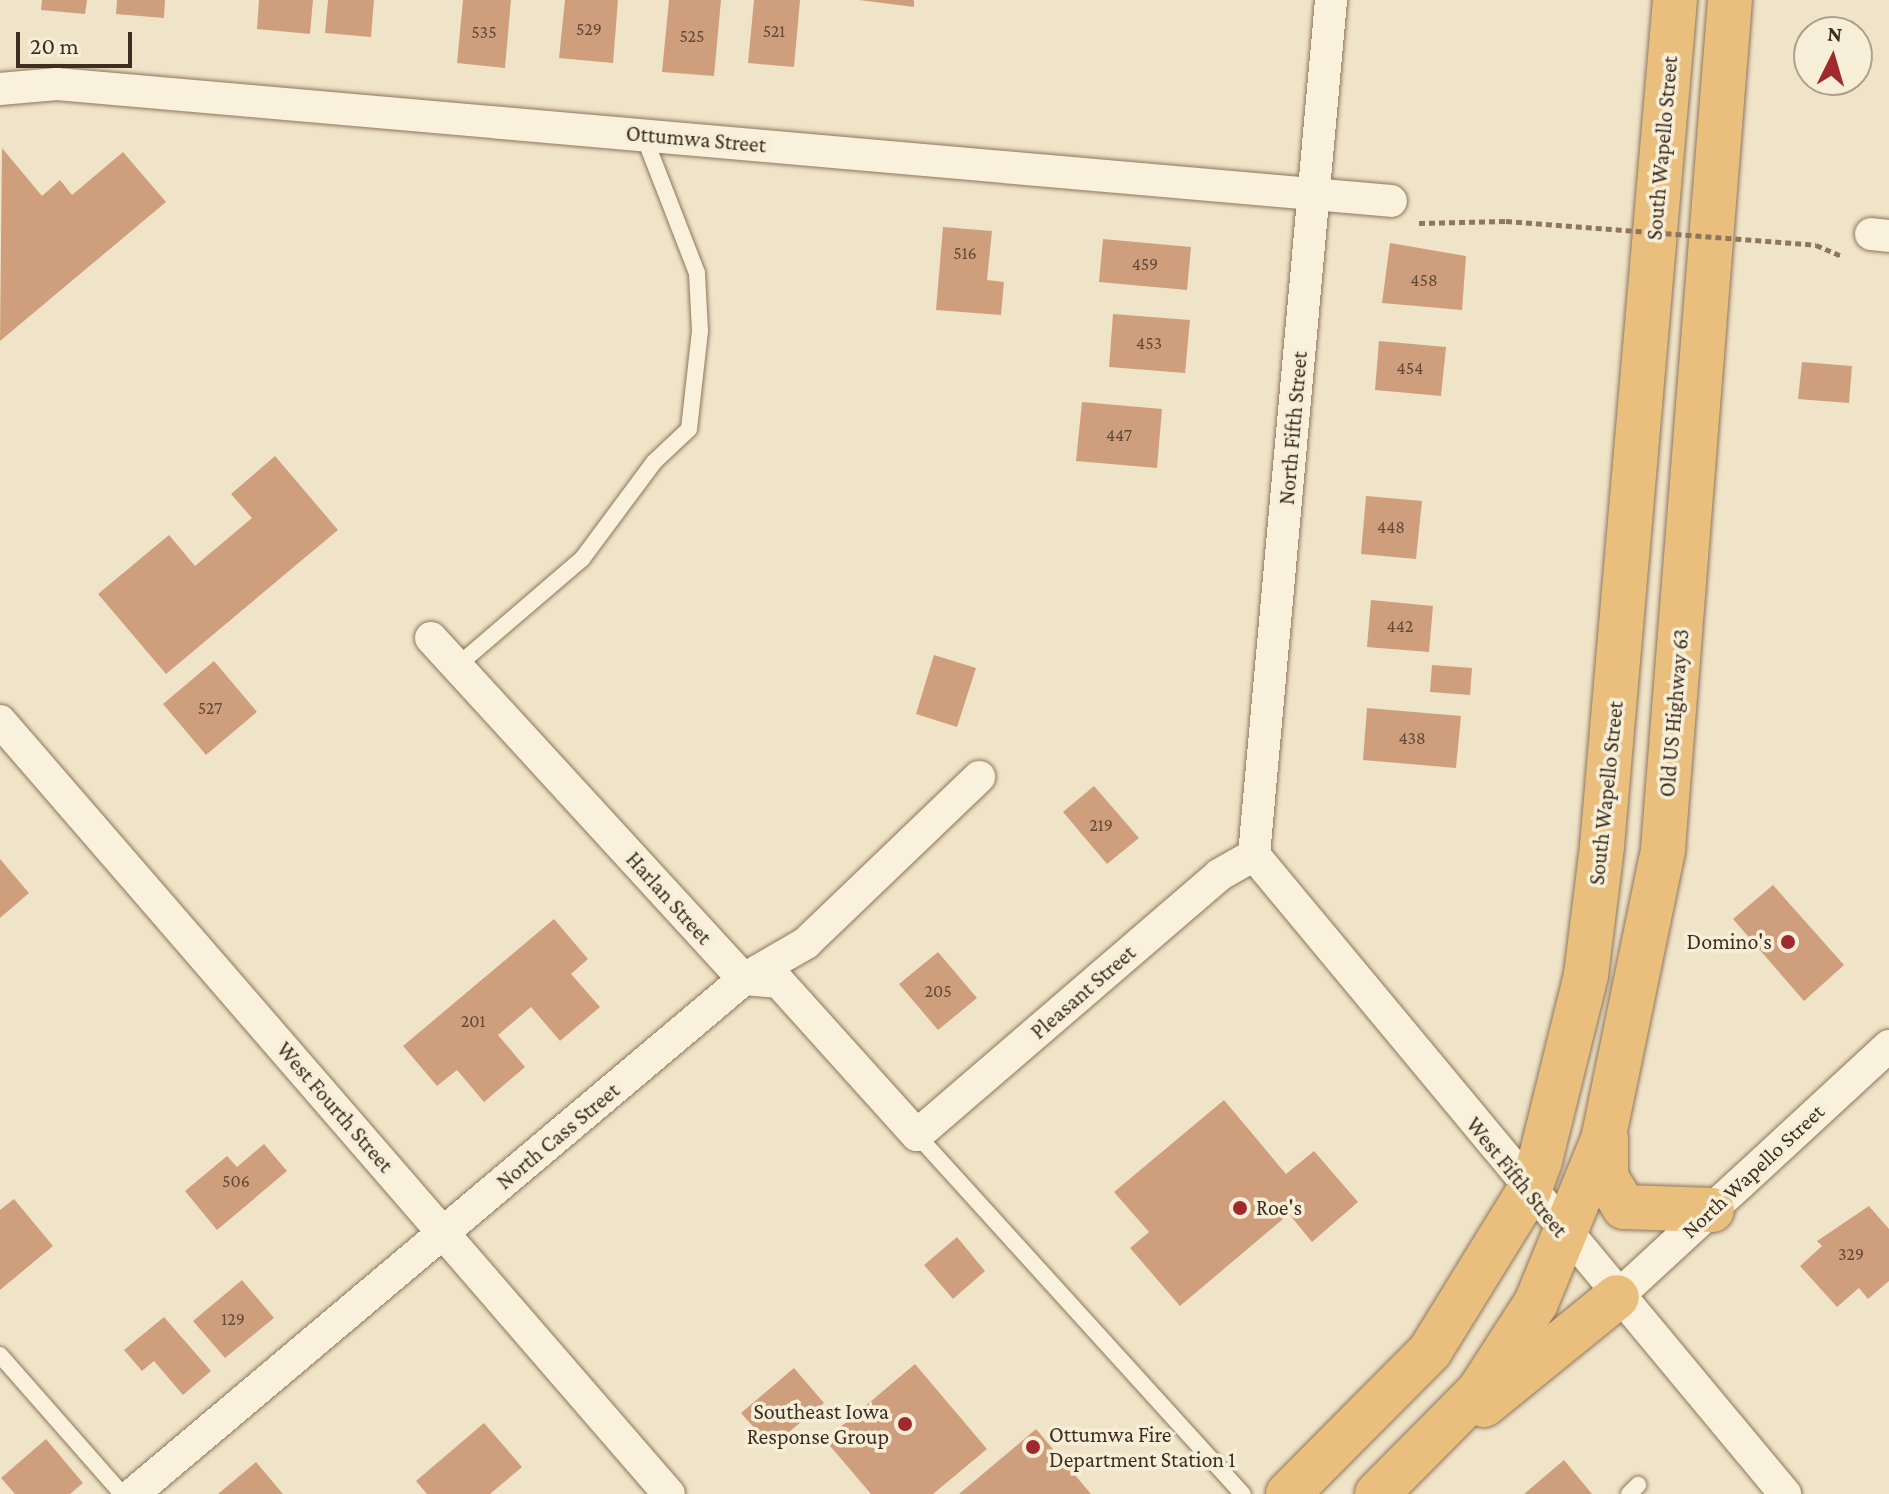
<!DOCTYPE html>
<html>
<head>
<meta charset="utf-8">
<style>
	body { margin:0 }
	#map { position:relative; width:1889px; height:1494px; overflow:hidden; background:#f0e4c8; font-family:"Crimson Pro",serif }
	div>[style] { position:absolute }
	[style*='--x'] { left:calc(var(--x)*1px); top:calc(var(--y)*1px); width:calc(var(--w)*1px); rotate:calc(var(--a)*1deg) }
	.building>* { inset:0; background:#cf9f7d }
	.path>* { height:5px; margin-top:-2.5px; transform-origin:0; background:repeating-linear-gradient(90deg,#8d765c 0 6px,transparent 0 10px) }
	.roads { filter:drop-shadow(0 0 2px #8d765c) drop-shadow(0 0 2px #8d765c) }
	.service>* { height:16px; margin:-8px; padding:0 8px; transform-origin:8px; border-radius:8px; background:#faf1dc }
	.minor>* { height:32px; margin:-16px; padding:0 16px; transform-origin:16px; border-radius:16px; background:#faf1dc }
	.trunk>* { height:44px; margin:-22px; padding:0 22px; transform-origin:22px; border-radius:22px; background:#eabe7c }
	.path-bridge>* { height:5px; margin-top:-2.5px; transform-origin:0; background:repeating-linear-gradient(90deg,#8d765c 0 6px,transparent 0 10px) }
	.dots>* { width:22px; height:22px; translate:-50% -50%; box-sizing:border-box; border:4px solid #f7eed8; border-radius:50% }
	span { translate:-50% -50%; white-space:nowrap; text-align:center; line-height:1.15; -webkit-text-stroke:7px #f7eed8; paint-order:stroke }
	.number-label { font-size:18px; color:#624a37 }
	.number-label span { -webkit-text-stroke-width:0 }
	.street-label { font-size:22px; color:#3d2e20 }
	.poi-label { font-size:22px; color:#3d2e20 }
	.right { translate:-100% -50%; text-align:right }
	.left { translate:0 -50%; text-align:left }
	.north { position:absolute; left:1793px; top:16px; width:80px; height:80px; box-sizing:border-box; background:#f7eed8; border:2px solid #ada18e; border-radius:50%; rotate:5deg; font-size:22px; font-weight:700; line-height:32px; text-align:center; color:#3d2e20 }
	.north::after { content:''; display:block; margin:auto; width:28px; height:36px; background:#9e2a2b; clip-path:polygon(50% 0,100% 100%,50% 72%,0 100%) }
	.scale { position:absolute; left:16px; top:32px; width:116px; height:36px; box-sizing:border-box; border:4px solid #3d2e20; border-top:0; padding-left:10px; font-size:24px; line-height:28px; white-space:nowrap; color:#3d2e20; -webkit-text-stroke:6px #f7eed8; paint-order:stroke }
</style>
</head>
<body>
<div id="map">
	<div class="building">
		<div style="clip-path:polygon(42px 0,87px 0,85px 14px,41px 10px)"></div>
		<div style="clip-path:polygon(117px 0,165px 0,164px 18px,116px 14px)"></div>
		<div style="clip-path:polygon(259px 0,313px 0,310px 34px,257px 29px)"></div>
		<div style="clip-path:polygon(328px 0,374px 0,371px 37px,325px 33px)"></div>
		<div style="clip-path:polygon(463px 0,511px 0,505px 68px,457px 63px)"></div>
		<div style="clip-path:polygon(565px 0,618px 0,613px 63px,559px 58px)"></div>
		<div style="clip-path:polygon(669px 0,721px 0,714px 76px,662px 72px)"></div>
		<div style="clip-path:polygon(754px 0,800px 0,794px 67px,748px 63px)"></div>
		<div style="clip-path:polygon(859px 0,914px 0,914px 7px)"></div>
		<div style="clip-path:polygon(2px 148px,42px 196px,60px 180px,72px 195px,123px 152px,166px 202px,0 341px)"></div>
		<div style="clip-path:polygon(943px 227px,992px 231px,987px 280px,1004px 282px,1001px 315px,936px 310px)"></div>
		<div style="clip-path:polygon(1103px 239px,1191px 247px,1187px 290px,1099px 282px)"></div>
		<div style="clip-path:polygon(1390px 243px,1466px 256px,1462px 310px,1382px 303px)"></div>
		<div style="clip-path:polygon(1113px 314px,1190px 320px,1185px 373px,1109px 367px)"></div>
		<div style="clip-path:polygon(1379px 341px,1446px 347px,1441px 396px,1375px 390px)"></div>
		<div style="clip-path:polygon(1802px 362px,1852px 366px,1849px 403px,1798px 399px)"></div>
		<div style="clip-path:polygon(1082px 402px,1162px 409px,1157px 468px,1076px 461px)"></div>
		<div style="clip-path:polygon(275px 456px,338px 530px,166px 674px,98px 594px,169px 535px,195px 566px,252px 518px,231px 494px)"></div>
		<div style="clip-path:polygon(1366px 496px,1422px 501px,1416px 559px,1361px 554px)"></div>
		<div style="clip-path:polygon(1371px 600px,1433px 606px,1429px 652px,1367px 647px)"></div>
		<div style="clip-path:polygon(934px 655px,976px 668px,957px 727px,916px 714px)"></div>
		<div style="clip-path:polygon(214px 661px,257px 712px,206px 755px,163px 704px)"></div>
		<div style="clip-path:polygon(1432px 665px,1472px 668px,1470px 695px,1430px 692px)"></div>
		<div style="clip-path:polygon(1367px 708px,1461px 716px,1456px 768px,1363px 760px)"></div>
		<div style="clip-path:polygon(1094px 786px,1139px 838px,1107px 864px,1063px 812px)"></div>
		<div style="clip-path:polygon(0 859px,29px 893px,0 918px)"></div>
		<div style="clip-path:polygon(1773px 885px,1844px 965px,1804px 1001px,1733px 919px)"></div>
		<div style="clip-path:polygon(554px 919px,588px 959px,571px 974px,600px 1007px,560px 1041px,531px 1007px,498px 1035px,525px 1067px,484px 1102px,457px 1070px,437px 1086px,403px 1046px)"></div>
		<div style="clip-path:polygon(938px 952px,977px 998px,938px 1030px,899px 984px)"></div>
		<div style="clip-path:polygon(1224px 1100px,1286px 1174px,1314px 1151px,1358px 1202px,1312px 1242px,1289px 1214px,1180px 1306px,1130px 1248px,1149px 1232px,1114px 1192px)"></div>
		<div style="clip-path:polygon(264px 1144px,287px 1171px,217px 1230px,185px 1191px,227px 1156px,237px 1167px)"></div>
		<div style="clip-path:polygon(14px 1199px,53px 1246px,0 1290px,0 1210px)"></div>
		<div style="clip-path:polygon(1869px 1206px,1889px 1229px,1889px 1281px,1868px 1299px,1859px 1288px,1837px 1307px,1800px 1266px,1822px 1246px,1817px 1241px)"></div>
		<div style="clip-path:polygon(957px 1237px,985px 1271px,953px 1299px,924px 1265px)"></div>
		<div style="clip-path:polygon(242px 1280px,274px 1318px,225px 1358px,193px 1321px)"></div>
		<div style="clip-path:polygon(164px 1317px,211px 1371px,183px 1395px,154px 1361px,142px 1371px,124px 1350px)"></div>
		<div style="clip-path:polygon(915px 1364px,987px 1449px,933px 1494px,871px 1494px,825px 1440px)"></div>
		<div style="clip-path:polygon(794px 1368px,824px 1403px,771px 1447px,741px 1413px)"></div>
		<div style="clip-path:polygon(484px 1423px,522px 1467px,490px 1494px,427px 1494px,416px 1481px)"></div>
		<div style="clip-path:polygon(1036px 1429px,1091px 1494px,959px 1494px)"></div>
		<div style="clip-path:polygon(46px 1439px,83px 1483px,70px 1494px,15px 1494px,1px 1478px)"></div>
		<div style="clip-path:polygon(1564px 1460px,1592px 1494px,1524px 1494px)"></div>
		<div style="clip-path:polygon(256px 1462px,283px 1494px,218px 1494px)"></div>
	</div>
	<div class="path">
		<div style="--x:1419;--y:223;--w:87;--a:-1.3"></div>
		<div style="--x:1816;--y:245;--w:28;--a:23"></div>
	</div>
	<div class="roads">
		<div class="service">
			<div style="--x:457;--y:666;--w:165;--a:-40.6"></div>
			<div style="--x:582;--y:559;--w:121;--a:-53.4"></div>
			<div style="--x:654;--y:462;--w:48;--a:-43.3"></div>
			<div style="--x:689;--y:429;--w:99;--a:-83.6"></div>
			<div style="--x:700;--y:331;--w:58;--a:-93"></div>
			<div style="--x:697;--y:273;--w:149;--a:-111.2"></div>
			<div style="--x:917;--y:1135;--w:485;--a:47.8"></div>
			<div style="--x:0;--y:1355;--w:185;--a:48.7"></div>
			<div style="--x:1629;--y:1494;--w:13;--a:-45"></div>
		</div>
		<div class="minor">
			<div style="--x:0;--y:89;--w:57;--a:-5"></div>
			<div style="--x:57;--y:84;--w:1339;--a:5.01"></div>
			<div style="--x:1871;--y:234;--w:18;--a:6"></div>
			<div style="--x:431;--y:638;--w:463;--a:47.5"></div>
			<div style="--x:744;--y:979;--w:35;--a:5"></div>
			<div style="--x:779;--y:982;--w:206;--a:48"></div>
			<div style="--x:917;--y:1135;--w:399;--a:-40.7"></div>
			<div style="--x:1219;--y:875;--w:40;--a:-29.7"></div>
			<div style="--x:0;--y:721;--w:1022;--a:49.13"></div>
			<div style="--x:1254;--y:855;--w:858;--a:-84.85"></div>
			<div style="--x:1254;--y:855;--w:831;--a:50.27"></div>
			<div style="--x:1617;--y:1297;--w:370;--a:-42.7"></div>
			<div style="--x:133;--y:1494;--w:799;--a:-40.13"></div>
			<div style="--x:744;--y:979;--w:72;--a:-30.1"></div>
			<div style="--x:806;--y:943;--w:240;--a:-43.8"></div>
		</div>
		<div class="trunk">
			<div style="--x:1606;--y:1139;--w:38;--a:90"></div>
			<div style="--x:1606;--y:1177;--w:35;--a:59"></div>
			<div style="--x:1624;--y:1207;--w:88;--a:2"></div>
			<div style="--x:1484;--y:1405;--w:171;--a:-39.1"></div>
			<div style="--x:1288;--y:1494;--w:202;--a:-45.2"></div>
			<div style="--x:1430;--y:1351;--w:188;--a:-58.3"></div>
			<div style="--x:1529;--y:1191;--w:32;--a:-70"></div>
			<div style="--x:1540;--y:1161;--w:192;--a:-76.1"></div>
			<div style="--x:1586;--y:975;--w:130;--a:-82.9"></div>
			<div style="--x:1602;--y:846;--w:849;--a:-85.07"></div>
			<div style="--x:1377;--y:1494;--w:145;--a:-45.3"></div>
			<div style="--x:1479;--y:1391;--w:105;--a:-57.1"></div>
			<div style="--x:1536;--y:1303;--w:176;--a:-67.7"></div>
			<div style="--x:1603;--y:1140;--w:297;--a:-78.3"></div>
			<div style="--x:1663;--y:849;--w:852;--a:-85.49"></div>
		</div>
	</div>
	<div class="path-bridge">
		<div style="--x:1506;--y:221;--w:311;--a:4.4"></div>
	</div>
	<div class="dots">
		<div style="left:1788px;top:942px;background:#9e2a2b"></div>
		<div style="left:1240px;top:1208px;background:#9e2a2b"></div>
		<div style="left:905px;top:1424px;background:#9e2a2b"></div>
		<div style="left:1033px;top:1447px;background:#9e2a2b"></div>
	</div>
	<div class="number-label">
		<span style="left:589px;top:29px">529</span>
		<span style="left:774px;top:31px">521</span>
		<span style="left:484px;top:32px">535</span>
		<span style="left:692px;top:36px">525</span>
		<span style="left:965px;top:253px">516</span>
		<span style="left:1145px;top:264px">459</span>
		<span style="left:1424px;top:280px">458</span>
		<span style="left:1149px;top:343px">453</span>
		<span style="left:1410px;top:368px">454</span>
		<span style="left:1119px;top:435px">447</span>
		<span style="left:1391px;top:527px">448</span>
		<span style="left:1400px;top:626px">442</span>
		<span style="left:210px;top:708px">527</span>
		<span style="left:1412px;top:738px">438</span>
		<span style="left:1101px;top:825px">219</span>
		<span style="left:938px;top:991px">205</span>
		<span style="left:473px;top:1021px">201</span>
		<span style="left:236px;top:1181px">506</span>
		<span style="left:1851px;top:1254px">329</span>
		<span style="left:233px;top:1319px">129</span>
	</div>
	<div class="street-label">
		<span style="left:696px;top:139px;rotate:5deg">Ottumwa Street</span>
		<span style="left:1662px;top:148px;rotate:-85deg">South Wapello Street</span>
		<span style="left:1293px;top:428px;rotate:-85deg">North Fifth Street</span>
		<span style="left:1674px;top:713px;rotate:-85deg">Old US Highway 63</span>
		<span style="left:1606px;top:793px;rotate:-84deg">South Wapello Street</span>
		<span style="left:669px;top:898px;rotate:48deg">Harlan Street</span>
		<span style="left:1083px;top:992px;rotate:-41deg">Pleasant Street</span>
		<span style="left:335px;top:1107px;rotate:49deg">West Fourth Street</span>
		<span style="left:558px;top:1136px;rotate:-40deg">North Cass Street</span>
		<span style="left:1753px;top:1171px;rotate:-43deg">North Wapello Street</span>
		<span style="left:1517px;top:1177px;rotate:51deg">West Fifth Street</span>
	</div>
	<div class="poi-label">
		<span class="right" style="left:1772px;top:942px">Domino's</span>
		<span class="left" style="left:1256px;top:1208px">Roe's</span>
		<span class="right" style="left:889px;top:1424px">Southeast Iowa<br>Response Group</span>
		<span class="left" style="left:1049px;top:1447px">Ottumwa Fire<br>Department Station 1</span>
	</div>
	<div class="north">N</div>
	<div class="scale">20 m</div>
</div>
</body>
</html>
